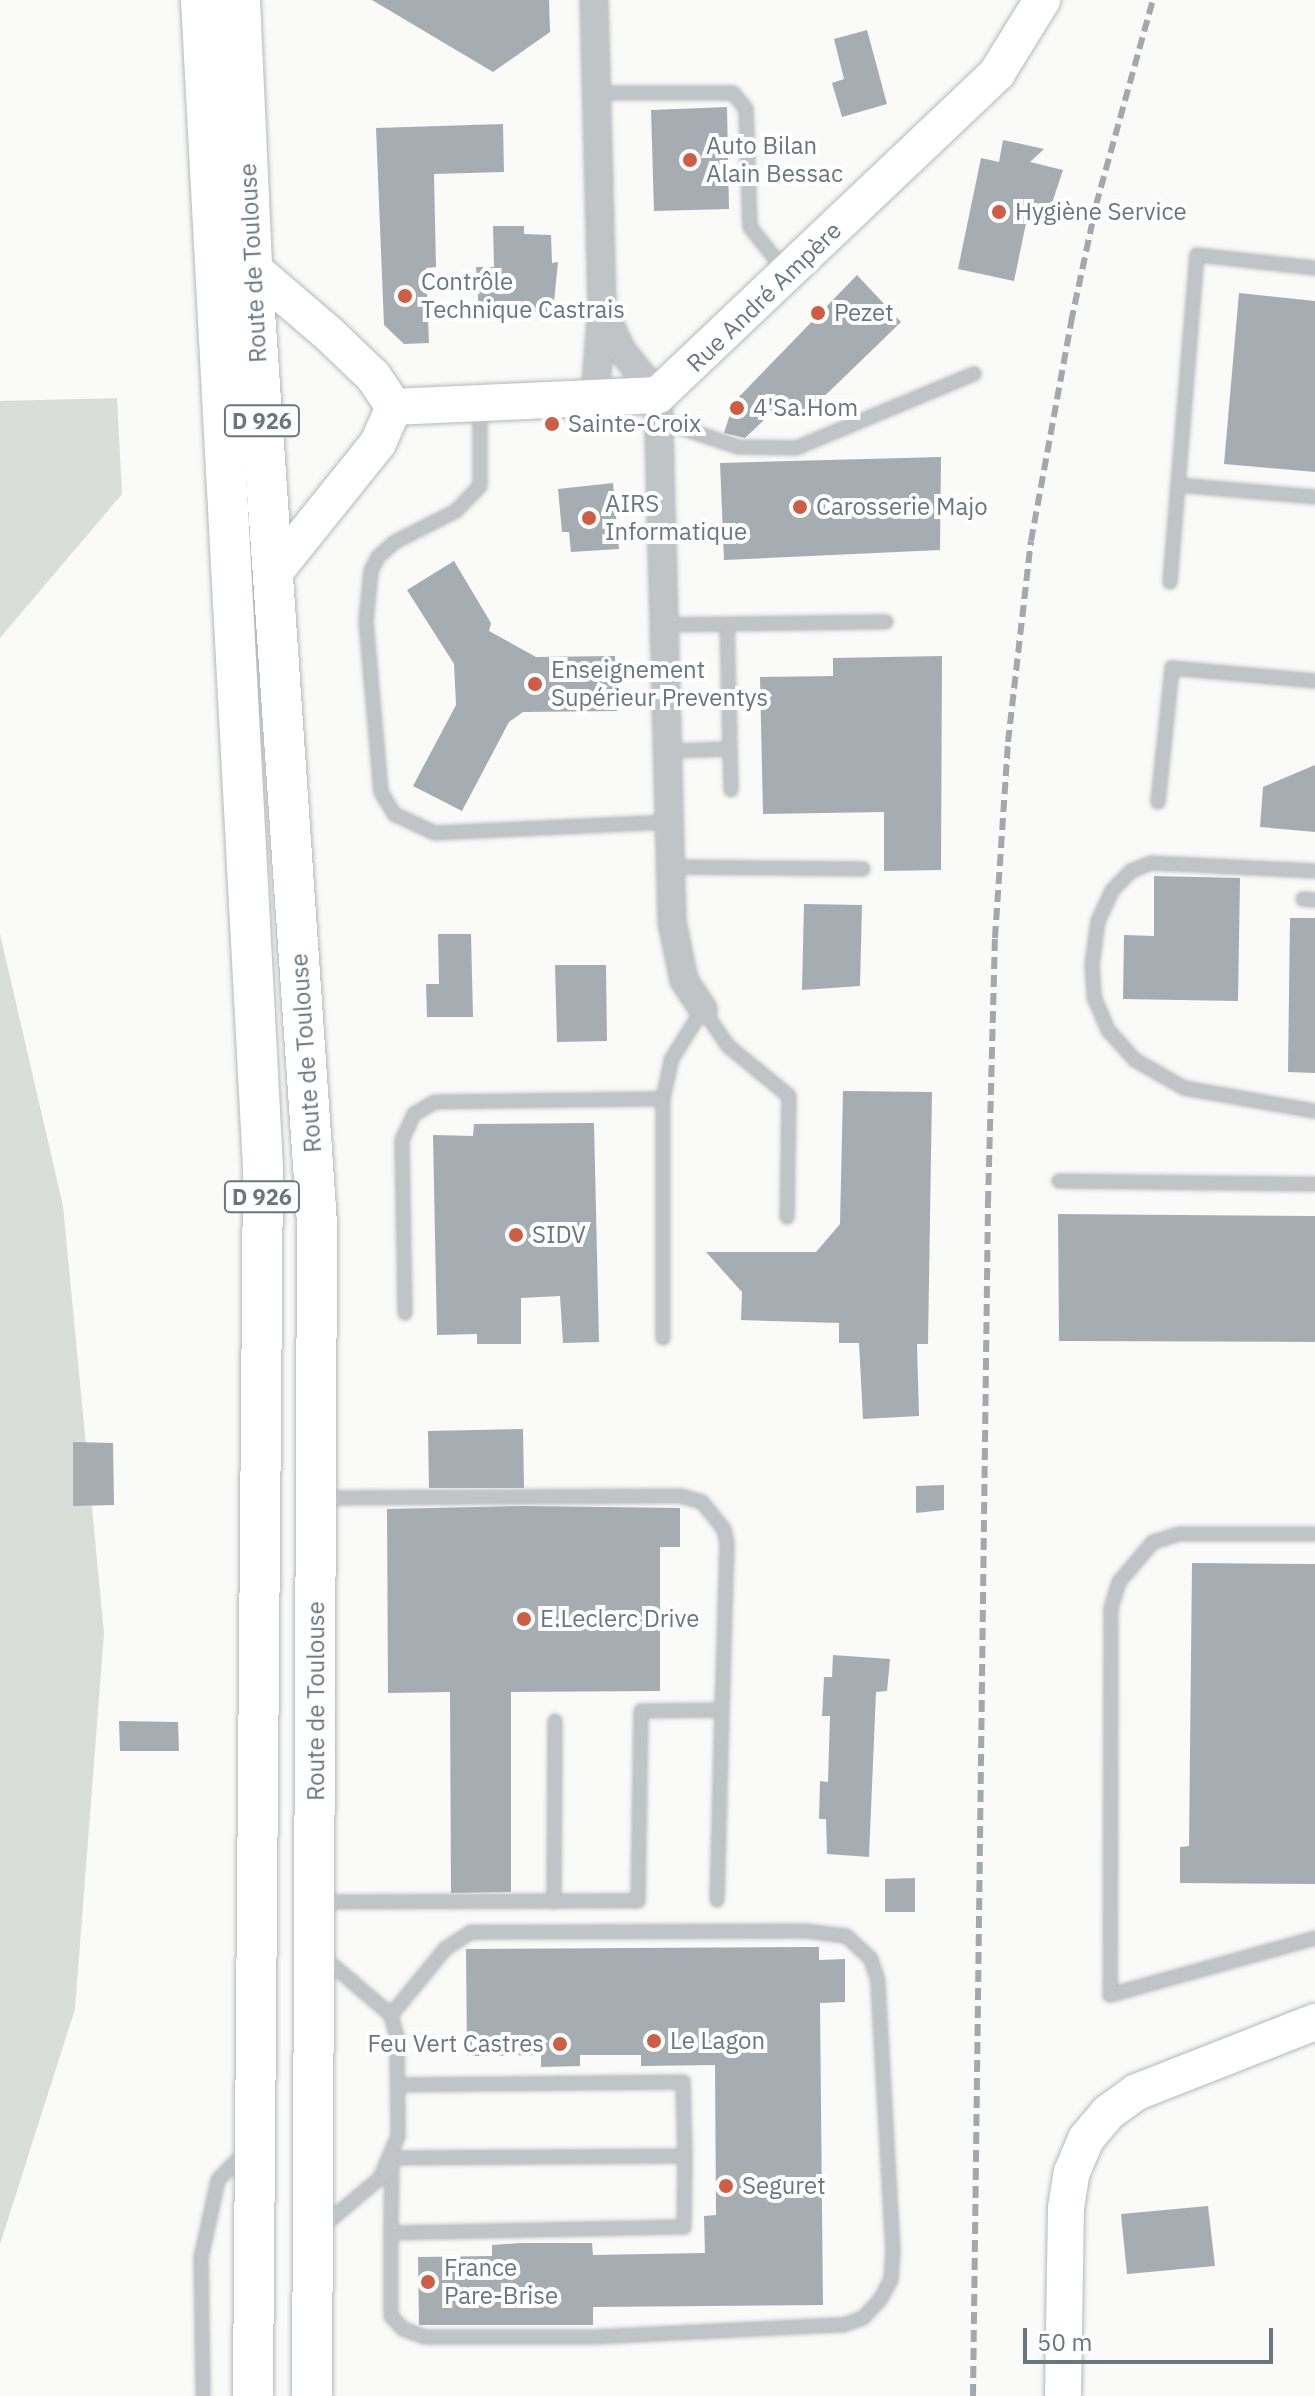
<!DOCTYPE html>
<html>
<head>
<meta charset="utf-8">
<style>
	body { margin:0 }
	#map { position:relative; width:1315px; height:2396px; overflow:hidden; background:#fafaf8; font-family:"IBM Plex Sans",sans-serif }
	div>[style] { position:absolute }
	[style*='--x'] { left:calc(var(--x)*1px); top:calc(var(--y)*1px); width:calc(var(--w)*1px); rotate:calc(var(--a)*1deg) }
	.green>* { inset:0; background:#daded8 }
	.building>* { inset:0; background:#a6adb2 }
	.roads { filter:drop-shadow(0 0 2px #b2b8bc) drop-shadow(0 0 2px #b2b8bc) }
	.lane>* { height:12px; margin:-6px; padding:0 6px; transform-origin:6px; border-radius:6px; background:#c0c4c7 }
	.street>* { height:26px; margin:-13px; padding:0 13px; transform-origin:13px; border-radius:13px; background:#c0c4c7 }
	.secondary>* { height:36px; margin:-18px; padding:0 18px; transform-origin:18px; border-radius:18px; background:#fff }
	.primary>* { height:40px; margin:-20px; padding:0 20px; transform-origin:20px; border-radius:20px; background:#fff }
	.rail>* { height:6px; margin-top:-3px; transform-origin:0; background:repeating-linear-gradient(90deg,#a2a8ad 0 12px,transparent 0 18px) }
	.dots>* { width:22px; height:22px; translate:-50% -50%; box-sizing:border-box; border:4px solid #fff; border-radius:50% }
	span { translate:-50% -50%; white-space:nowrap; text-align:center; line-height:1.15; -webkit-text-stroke:8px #fff; paint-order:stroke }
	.shield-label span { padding:2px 6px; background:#fff; border:2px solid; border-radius:6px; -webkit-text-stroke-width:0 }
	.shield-label { font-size:22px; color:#68767f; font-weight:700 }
	.poi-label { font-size:24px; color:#68767f }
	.left { translate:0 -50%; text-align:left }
	.right { translate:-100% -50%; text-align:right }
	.street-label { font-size:24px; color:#68767f }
	.scale { position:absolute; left:1023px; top:2328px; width:250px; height:36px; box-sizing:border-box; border:4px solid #68767f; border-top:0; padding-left:10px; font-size:24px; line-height:28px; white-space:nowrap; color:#68767f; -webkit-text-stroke:6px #fff; paint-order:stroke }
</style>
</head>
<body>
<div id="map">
	<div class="green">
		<div style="clip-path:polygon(117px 398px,122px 494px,0 638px,0 401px)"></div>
		<div style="clip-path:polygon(0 934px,63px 1206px,104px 1633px,75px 2009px,0 2244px)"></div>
	</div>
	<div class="building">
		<div style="clip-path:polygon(372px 0,549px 0,550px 32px,493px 72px)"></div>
		<div style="clip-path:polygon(867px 30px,887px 104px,842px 117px,832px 83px,844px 79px,834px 39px)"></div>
		<div style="clip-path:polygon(727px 107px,729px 209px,654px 211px,651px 110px)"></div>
		<div style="clip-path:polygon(503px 124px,504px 172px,434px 174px,436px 267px,426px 268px,429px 343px,404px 344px,384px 325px,376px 128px)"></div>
		<div style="clip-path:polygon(1003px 140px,1044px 149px,1030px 162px,1063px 170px,1048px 215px,1029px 209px,1014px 281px,958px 269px,981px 158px,999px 162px)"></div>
		<div style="clip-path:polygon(493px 226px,524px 226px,524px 234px,551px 235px,552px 263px,558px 262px,553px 312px,479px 313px,476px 267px,494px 267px)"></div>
		<div style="clip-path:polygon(857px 275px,901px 322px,804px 416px,787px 398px,745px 438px,724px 433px,734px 402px)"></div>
		<div style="clip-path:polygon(1239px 293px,1315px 301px,1315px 472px,1224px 464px)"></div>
		<div style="clip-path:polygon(941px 457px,940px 550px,724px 560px,720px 463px)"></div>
		<div style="clip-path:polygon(613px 483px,619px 549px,571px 552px,569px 532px,562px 532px,558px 489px)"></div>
		<div style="clip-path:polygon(454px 561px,491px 623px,489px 631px,536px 657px,615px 656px,617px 711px,523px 712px,509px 722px,462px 811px,413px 786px,456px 705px,454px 664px,407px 590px)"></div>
		<div style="clip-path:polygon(942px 656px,941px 870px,884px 871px,884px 812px,763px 814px,760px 677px,833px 676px,833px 658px)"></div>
		<div style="clip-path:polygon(1315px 765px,1315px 832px,1260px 827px,1263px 787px)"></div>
		<div style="clip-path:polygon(1154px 876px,1240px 878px,1238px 1001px,1123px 999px,1124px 935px,1154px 936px)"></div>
		<div style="clip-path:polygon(804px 904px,862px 905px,860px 986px,802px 990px)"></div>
		<div style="clip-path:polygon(1290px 918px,1315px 918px,1315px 1073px,1288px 1072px)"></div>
		<div style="clip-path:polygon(438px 934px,471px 934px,473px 1017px,427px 1017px,426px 984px,439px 984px)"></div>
		<div style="clip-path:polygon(555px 965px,606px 965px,607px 1041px,557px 1042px)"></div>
		<div style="clip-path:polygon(843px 1091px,932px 1092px,928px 1344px,917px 1344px,919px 1416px,863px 1419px,859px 1343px,839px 1343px,839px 1323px,741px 1320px,742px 1292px,706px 1252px,816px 1252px,840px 1224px)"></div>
		<div style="clip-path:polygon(594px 1123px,599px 1342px,563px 1343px,560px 1296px,521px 1298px,521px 1344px,477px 1344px,477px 1334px,437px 1335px,433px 1135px,473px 1136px,474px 1124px)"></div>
		<div style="clip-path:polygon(1058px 1214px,1315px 1216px,1315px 1342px,1059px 1341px)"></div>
		<div style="clip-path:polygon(523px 1429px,524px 1488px,429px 1488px,428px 1431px)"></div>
		<div style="clip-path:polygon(73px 1442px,113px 1443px,114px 1505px,73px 1506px)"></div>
		<div style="clip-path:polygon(944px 1485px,944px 1510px,916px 1513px,916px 1486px)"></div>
		<div style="clip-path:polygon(524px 1506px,680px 1508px,680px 1547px,660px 1547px,660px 1691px,511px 1692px,511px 1892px,451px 1893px,450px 1692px,388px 1693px,387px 1509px)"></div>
		<div style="clip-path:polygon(1192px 1563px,1315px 1564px,1315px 1884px,1180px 1883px,1180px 1847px,1189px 1846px)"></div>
		<div style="clip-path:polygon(833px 1655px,890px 1659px,887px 1691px,876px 1692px,869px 1857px,827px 1854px,826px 1819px,819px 1819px,820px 1781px,828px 1782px,830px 1716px,822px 1716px,824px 1677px,832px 1677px)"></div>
		<div style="clip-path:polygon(119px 1721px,178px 1722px,179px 1751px,120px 1751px)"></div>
		<div style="clip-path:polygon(915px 1878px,915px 1912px,885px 1912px,885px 1879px)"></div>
		<div style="clip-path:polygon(819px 1947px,819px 1960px,845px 1959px,845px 2002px,820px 2003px,823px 2305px,593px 2307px,593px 2325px,419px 2325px,418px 2257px,492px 2256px,492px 2245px,521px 2243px,592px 2243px,593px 2255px,705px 2253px,704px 2216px,716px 2215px,715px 2065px,641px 2066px,641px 2055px,580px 2055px,580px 2066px,541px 2067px,541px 2055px,467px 2056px,466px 1949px)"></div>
		<div style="clip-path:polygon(1208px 2206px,1215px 2266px,1127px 2274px,1121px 2214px)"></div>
	</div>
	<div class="roads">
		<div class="lane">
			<div style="--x:596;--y:93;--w:137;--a:0"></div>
			<div style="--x:733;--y:93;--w:21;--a:51"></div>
			<div style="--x:746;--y:109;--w:118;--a:88.1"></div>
			<div style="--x:750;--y:227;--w:56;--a:51.5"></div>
			<div style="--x:480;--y:406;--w:80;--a:90"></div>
			<div style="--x:480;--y:486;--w:35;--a:134"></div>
			<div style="--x:456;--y:511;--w:68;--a:153.1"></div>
			<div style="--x:395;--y:542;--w:23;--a:139"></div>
			<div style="--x:378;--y:557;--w:16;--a:117"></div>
			<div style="--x:371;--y:571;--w:50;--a:95.7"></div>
			<div style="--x:366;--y:621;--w:172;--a:85"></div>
			<div style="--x:381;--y:792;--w:26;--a:59"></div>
			<div style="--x:394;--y:814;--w:45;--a:24.9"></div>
			<div style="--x:435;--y:833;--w:234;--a:-2.7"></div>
			<div style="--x:658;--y:420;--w:84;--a:18.6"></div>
			<div style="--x:738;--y:447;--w:58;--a:1"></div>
			<div style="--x:796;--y:448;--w:193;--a:-22.6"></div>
			<div style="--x:1178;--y:485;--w:138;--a:5"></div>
			<div style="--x:1170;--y:582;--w:328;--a:-85.3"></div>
			<div style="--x:1197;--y:255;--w:119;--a:6.3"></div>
			<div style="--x:727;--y:624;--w:166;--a:88.6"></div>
			<div style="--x:664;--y:625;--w:222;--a:-0.8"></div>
			<div style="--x:668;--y:751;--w:62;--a:-1.8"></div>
			<div style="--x:1158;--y:802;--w:135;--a:-84"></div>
			<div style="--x:1172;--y:668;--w:144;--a:5.2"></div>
			<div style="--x:670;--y:867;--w:193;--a:0.6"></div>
			<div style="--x:1315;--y:871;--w:164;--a:-177.2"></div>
			<div style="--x:1151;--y:863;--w:22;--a:158"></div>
			<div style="--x:1131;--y:871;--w:28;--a:134"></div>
			<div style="--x:1112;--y:891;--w:33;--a:115"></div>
			<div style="--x:1098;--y:921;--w:44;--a:97.8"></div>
			<div style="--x:1092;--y:965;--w:32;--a:86"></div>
			<div style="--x:1094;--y:997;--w:36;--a:67"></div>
			<div style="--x:1108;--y:1030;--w:40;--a:48"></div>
			<div style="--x:1135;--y:1060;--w:56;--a:29.7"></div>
			<div style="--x:1184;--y:1088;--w:133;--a:10"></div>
			<div style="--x:1303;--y:899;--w:12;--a:5"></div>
			<div style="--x:663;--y:1099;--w:239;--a:90"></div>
			<div style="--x:1059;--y:1181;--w:256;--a:0.7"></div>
			<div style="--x:405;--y:1313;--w:173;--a:-91"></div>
			<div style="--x:402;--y:1140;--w:29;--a:-65"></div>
			<div style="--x:414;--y:1114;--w:24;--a:-30"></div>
			<div style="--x:435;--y:1102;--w:228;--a:-0.8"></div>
			<div style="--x:663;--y:1099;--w:40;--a:-78"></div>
			<div style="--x:671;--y:1060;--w:60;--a:-57.9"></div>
			<div style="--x:703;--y:1009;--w:45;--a:56"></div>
			<div style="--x:728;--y:1046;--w:79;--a:39.3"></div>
			<div style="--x:789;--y:1096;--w:121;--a:90.9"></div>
			<div style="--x:322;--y:1498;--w:359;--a:-0.3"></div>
			<div style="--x:681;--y:1496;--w:22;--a:16"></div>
			<div style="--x:702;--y:1502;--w:35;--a:51"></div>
			<div style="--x:724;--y:1529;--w:14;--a:78"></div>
			<div style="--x:727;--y:1543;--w:167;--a:91.7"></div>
			<div style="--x:1315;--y:1534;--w:136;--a:180"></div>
			<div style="--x:1179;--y:1534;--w:27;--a:163"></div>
			<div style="--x:1153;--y:1542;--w:52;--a:130.4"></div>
			<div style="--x:1119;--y:1582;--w:27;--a:107"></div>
			<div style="--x:1111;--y:1608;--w:387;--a:90.1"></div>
			<div style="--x:1110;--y:1995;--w:213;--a:-15.5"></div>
			<div style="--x:319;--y:1902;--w:319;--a:-0.2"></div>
			<div style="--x:638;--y:1901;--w:190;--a:-89.1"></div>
			<div style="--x:641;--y:1711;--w:81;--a:-0.7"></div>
			<div style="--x:722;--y:1710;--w:190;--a:91.5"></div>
			<div style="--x:554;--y:1902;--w:181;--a:-89.7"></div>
			<div style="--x:322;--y:1956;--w:91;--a:40.5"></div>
			<div style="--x:391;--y:2015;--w:24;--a:75"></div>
			<div style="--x:397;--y:2038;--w:98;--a:89.4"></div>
			<div style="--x:398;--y:2136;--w:46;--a:113.2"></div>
			<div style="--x:380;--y:2178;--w:75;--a:139.9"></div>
			<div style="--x:398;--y:2085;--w:285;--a:-0.6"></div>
			<div style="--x:683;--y:2082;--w:74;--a:88.5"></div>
			<div style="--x:685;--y:2156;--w:293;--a:179.6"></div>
			<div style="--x:392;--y:2158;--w:75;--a:90.8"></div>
			<div style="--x:391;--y:2233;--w:293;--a:-1.2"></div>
			<div style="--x:684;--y:2227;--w:71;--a:-89.2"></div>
			<div style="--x:391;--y:2233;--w:83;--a:90"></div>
			<div style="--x:391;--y:2316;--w:18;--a:47"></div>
			<div style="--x:403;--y:2329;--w:23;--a:20"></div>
			<div style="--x:425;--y:2337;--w:169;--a:0"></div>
			<div style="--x:594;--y:2337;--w:249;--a:-2.8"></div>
			<div style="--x:843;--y:2325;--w:21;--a:-19"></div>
			<div style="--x:863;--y:2318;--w:25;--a:-47"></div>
			<div style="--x:880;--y:2300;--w:24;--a:-62"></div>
			<div style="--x:891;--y:2279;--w:27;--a:-86"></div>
			<div style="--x:893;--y:2252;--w:271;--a:-93.2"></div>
			<div style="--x:878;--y:1981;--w:23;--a:-108"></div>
			<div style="--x:871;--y:1959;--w:34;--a:-137"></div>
			<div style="--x:846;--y:1936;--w:38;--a:-173"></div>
			<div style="--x:808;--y:1931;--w:337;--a:179.8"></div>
			<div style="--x:471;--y:1932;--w:30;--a:147"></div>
			<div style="--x:446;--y:1948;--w:87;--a:129.4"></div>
			<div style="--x:203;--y:2396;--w:138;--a:-90.8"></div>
			<div style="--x:201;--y:2258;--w:80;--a:-77.7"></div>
			<div style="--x:218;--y:2180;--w:39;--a:-46"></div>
		</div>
		<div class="street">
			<div style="--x:594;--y:0;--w:308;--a:88.5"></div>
			<div style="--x:595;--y:397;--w:89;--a:-85.5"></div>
			<div style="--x:602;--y:308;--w:47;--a:65.1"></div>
			<div style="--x:622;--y:351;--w:57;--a:50.7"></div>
			<div style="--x:658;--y:395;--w:527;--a:88.48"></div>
			<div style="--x:672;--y:922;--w:59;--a:78.3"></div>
			<div style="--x:684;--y:980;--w:35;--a:57"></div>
		</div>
		<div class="secondary">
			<div style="--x:252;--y:268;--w:101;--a:40.6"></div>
			<div style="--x:329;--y:334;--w:61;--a:43.7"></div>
			<div style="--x:373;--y:376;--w:37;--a:56"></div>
			<div style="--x:394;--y:407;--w:264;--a:-2.6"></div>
			<div style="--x:658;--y:395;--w:468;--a:-43.5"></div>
			<div style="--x:997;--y:73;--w:86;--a:-58.3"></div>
			<div style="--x:273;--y:574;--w:168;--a:-51.3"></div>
			<div style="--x:378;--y:443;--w:39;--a:-66"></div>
			<div style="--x:1063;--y:2396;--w:188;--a:-89.1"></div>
			<div style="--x:1066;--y:2208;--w:36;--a:-81"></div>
			<div style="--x:1072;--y:2172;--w:36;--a:-67"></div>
			<div style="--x:1086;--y:2139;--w:35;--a:-50"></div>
			<div style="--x:1109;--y:2112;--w:34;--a:-36"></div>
			<div style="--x:1137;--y:2092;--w:191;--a:-21.5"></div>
		</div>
		<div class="primary">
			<div style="--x:201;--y:0;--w:1170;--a:86.96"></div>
			<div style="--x:263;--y:1168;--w:1228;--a:90.47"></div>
			<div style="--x:240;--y:0;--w:268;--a:87.4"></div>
			<div style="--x:252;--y:268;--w:957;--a:86.11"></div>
			<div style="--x:317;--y:1223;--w:1173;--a:90.24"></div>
		</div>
	</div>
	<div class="rail">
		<div style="--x:973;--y:2396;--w:1193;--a:-89.28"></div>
		<div style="--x:988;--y:1203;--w:265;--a:-88.5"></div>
		<div style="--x:995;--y:938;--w:196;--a:-86.2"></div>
		<div style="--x:1008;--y:742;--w:202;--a:-83.5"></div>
		<div style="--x:1031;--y:541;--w:223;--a:-79.6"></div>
		<div style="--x:1071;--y:322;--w:120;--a:-77.9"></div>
		<div style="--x:1096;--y:205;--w:213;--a:-74.5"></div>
	</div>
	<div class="dots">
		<div style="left:690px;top:160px;background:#ce5d44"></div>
		<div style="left:999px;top:212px;background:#ce5d44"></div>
		<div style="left:405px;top:296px;background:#ce5d44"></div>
		<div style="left:818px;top:313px;background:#ce5d44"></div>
		<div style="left:737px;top:408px;background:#ce5d44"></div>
		<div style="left:552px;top:424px;background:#ce5d44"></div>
		<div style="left:800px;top:507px;background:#ce5d44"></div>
		<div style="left:589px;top:518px;background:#ce5d44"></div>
		<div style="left:535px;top:684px;background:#ce5d44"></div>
		<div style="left:516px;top:1235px;background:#ce5d44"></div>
		<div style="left:524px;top:1619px;background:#ce5d44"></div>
		<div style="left:654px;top:2041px;background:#ce5d44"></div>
		<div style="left:560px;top:2044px;background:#ce5d44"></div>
		<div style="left:726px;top:2186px;background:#ce5d44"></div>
		<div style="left:428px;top:2282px;background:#ce5d44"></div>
	</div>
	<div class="shield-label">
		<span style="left:262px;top:421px">D 926</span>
		<span style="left:262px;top:1197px">D 926</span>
	</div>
	<div class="poi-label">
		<span class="left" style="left:706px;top:160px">Auto Bilan<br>Alain Bessac</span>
		<span class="left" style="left:1015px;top:212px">Hygiène Service</span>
		<span class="left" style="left:421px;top:296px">Contrôle<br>Technique Castrais</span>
		<span class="left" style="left:834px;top:313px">Pezet</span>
		<span class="left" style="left:753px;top:408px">4'Sa.Hom</span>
		<span class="left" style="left:568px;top:424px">Sainte-Croix</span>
		<span class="left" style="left:605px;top:518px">AIRS<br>Informatique</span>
		<span class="left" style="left:816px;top:507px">Carosserie Majo</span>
		<span class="left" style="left:551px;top:684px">Enseignement<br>Supérieur Preventys</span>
		<span class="left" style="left:532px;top:1235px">SIDV</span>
		<span class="left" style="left:540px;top:1619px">E.Leclerc Drive</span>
		<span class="left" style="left:670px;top:2041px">Le Lagon</span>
		<span class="right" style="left:544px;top:2044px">Feu Vert Castres</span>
		<span class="left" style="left:742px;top:2186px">Seguret</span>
		<span class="left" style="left:444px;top:2282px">France<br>Pare-Brise</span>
	</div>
	<div class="street-label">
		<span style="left:253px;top:263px;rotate:-93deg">Route de Toulouse</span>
		<span style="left:764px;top:297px;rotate:-44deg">Rue André Ampère</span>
		<span style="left:306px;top:1053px;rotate:-94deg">Route de Toulouse</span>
		<span style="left:316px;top:1701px;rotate:-90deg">Route de Toulouse</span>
	</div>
	<div class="scale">50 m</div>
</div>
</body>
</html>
